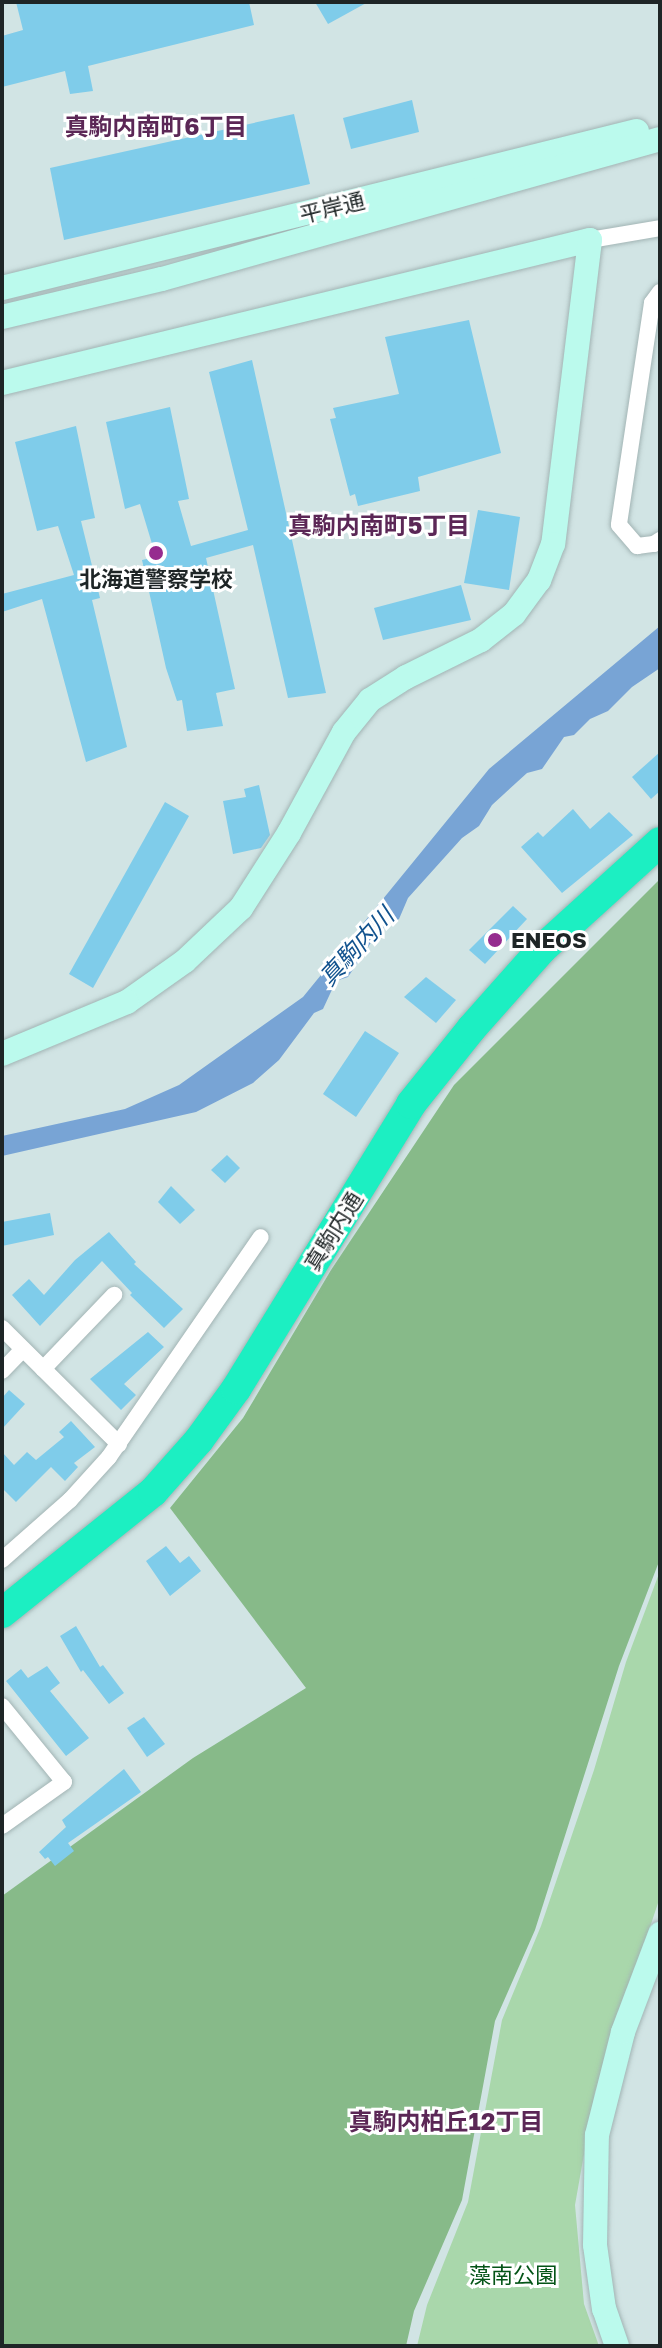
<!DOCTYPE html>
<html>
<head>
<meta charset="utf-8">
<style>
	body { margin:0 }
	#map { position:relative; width:662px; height:2348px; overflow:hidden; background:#d1e4e4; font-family:"Golos Text","Noto Sans JP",sans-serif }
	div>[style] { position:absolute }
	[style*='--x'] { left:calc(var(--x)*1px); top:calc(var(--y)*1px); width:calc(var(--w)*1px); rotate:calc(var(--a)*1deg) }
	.green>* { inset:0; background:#a9d7ab }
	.forest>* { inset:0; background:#87ba89 }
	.water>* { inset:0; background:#78a4d5 }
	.building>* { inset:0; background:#7fccea }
	.roads { filter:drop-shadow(0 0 2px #a2b4b4) drop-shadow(0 0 2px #a2b4b4) }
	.street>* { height:16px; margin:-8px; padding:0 8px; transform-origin:8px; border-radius:8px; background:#fff }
	.secondary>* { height:24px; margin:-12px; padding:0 12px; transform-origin:12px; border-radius:12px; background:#bbfaed }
	.highway>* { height:30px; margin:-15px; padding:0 15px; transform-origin:15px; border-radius:15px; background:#1cefc2 }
	.dots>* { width:22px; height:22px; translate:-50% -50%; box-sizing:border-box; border:4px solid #fff; border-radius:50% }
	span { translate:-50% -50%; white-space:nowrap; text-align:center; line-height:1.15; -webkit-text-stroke:6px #fff; paint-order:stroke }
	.street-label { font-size:22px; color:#1e2526 }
	.poi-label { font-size:22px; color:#1e2526; font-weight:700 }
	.left { translate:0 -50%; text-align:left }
	.park-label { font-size:22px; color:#045417 }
	.neighbourhood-label { font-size:24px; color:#5b2756; font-weight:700 }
	.water-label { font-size:24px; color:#11528e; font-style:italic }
	.frame { position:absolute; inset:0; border:4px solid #1e2526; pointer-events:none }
</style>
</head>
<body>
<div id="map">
	<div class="green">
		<div style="clip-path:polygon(660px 1571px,660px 1897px,595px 2092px,575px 2205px,584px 2304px,599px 2346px,417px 2346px,427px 2305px,468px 2202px,502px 2020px,541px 1926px,594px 1770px,626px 1662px)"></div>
	</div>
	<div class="forest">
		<div style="clip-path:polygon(660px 879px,660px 1559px,619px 1666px,535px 1930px,495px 2021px,462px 2200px,414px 2311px,406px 2346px,2px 2346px,2px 1896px,193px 1758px,306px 1688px,170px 1508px,243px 1418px,331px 1270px,454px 1085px)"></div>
	</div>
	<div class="water">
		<div style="clip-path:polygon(660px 626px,660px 668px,632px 687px,608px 711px,590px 719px,574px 735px,564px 737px,542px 769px,527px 773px,492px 805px,479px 826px,462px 838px,408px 898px,399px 919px,378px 932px,348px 977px,336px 981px,323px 1009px,314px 1013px,279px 1060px,253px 1083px,196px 1112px,2px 1156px,2px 1136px,125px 1109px,179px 1085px,303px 997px,489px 769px)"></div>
	</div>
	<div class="building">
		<div style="clip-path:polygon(16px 2px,249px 2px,254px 25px,88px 66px,93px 91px,70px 94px,65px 71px,2px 87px,2px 36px,23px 30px)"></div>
		<div style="clip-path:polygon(315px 2px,368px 2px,328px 24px)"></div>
		<div style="clip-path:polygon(412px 100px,419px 132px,351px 149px,343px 118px)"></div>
		<div style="clip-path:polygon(294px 114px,310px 184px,64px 240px,50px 168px)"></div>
		<div style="clip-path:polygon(469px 320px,501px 453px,418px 477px,420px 491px,358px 506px,355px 494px,350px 496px,330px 419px,336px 418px,333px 408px,399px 394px,385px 337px)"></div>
		<div style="clip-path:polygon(252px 360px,326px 693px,288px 698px,253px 545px,206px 558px,235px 689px,216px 693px,223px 726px,187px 731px,182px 700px,177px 701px,166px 668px,142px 560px,156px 557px,140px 504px,125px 509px,106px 422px,170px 407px,189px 499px,178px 501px,191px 546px,248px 530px,209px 372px)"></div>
		<div style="clip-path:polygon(76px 426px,95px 518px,81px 521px,100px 598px,92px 600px,127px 747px,86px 762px,42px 599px,2px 612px,2px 594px,74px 575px,58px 526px,37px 531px,15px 442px)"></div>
		<div style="clip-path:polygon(478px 510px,520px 517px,509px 590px,464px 583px)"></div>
		<div style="clip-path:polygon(461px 585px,471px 620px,383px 640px,374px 608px)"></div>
		<div style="clip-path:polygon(660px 752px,660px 791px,651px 799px,632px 777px)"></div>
		<div style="clip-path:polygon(259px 785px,270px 835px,261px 848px,233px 854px,223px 801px,246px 797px,244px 789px)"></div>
		<div style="clip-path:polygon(165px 802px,189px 816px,93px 988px,69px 974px)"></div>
		<div style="clip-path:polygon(573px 809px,590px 829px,609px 812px,633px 835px,562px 893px,521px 847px,538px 832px,543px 837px)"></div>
		<div style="clip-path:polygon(513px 906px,527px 919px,485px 964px,469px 950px)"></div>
		<div style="clip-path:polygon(426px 977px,456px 1000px,436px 1023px,404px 997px)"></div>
		<div style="clip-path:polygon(365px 1031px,399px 1053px,356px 1117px,323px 1094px)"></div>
		<div style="clip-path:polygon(227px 1155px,240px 1168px,225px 1183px,211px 1170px)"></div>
		<div style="clip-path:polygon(171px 1186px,195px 1210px,180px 1224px,158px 1202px)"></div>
		<div style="clip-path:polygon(50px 1213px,54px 1235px,2px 1246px,2px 1222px)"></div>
		<div style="clip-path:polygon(109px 1232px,136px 1262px,134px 1264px,183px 1309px,164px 1328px,130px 1295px,132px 1293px,102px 1261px,40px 1326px,12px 1295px,29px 1279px,44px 1295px,75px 1260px)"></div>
		<div style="clip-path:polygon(148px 1332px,164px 1347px,124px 1384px,136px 1395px,121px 1410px,90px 1379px)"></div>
		<div style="clip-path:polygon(9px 1390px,25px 1404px,2px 1429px,2px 1398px)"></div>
		<div style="clip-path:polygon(71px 1421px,95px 1447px,74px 1463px,78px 1467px,65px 1481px,51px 1467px,16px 1502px,2px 1488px,2px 1452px,14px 1465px,27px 1452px,36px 1460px,64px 1437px,59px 1432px)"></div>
		<div style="clip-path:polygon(166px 1546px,180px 1563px,189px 1556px,201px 1571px,170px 1596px,146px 1561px)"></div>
		<div style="clip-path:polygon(76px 1626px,100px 1667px,103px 1665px,124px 1693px,109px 1704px,83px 1670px,81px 1672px,60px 1636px)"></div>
		<div style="clip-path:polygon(47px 1666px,60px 1683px,50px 1691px,89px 1738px,66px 1756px,6px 1681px,21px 1669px,28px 1678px)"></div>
		<div style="clip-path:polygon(144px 1717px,165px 1744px,147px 1757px,127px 1728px)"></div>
		<div style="clip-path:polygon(124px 1769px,141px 1792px,68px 1843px,74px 1851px,55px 1866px,48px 1857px,45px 1859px,39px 1852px,66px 1827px,62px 1820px)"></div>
	</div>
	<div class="roads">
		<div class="street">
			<div style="--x:590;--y:240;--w:71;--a:-9.7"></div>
			<div style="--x:660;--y:292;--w:14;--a:126"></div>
			<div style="--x:652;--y:303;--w:224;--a:98.5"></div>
			<div style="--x:619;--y:525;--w:28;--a:49"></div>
			<div style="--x:637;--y:546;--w:17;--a:-7"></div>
			<div style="--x:654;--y:544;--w:7;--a:-34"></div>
			<div style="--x:2;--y:1328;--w:165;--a:44.8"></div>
			<div style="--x:43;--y:1369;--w:103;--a:-46.2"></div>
			<div style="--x:2;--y:1371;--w:30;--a:-46"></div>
			<div style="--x:2;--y:1560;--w:91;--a:-41.4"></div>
			<div style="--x:70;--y:1500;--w:58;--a:-47.8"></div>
			<div style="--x:109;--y:1457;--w:267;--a:-55.4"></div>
			<div style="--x:2;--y:1706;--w:98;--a:50.8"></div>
			<div style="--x:64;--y:1782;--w:76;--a:144.6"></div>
		</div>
		<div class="secondary">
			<div style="--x:2;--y:288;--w:654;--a:-13.89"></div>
			<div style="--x:2;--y:317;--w:164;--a:-13.4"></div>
			<div style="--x:162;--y:279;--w:517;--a:-15.7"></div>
			<div style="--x:2;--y:383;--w:605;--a:-13.67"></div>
			<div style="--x:590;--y:240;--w:306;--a:96.9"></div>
			<div style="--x:553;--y:544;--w:39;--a:111"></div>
			<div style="--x:539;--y:580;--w:42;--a:126.3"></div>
			<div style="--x:514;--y:614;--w:42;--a:141.8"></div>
			<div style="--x:481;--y:640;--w:84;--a:153.7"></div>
			<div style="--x:406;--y:677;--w:43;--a:147.4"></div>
			<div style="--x:370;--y:700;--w:41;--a:129.1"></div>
			<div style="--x:344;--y:732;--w:115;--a:118.6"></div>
			<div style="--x:289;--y:833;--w:89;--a:122.6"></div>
			<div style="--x:241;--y:908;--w:77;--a:136.6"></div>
			<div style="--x:185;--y:961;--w:71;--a:144.7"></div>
			<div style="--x:127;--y:1002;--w:135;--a:157.4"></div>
			<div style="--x:617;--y:2346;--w:39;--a:-109"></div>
			<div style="--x:604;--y:2309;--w:65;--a:-98"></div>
			<div style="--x:595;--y:2245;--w:110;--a:-89"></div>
			<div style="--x:597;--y:2135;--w:106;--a:-75.8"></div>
			<div style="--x:623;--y:2032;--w:105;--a:-69.3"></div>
		</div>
		<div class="highway">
			<div style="--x:2;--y:1613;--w:193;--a:-38.7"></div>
			<div style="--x:153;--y:1492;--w:69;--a:-48.5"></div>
			<div style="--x:199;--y:1440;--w:63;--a:-54"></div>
			<div style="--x:236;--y:1389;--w:334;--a:-58.4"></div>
			<div style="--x:411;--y:1104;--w:96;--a:-51.3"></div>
			<div style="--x:471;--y:1029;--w:107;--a:-48.4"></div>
			<div style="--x:542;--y:949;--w:159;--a:-42.2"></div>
		</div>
	</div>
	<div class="dots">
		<div style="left:156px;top:553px;background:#962c8f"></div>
		<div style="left:495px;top:940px;background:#962c8f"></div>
	</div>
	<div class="street-label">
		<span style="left:332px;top:207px;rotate:-14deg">平岸通</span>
		<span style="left:333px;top:1231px;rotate:-58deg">真駒内通</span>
	</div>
	<div class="poi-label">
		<span style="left:156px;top:579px">北海道警察学校</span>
		<span class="left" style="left:511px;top:940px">ENEOS</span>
	</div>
	<div class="park-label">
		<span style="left:513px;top:2275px">藻南公園</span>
	</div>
	<div class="neighbourhood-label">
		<span style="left:156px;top:126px">真駒内南町6丁目</span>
		<span style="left:379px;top:525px">真駒内南町5丁目</span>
		<span style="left:446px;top:2121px">真駒内柏丘12丁目</span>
	</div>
	<div class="water-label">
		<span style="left:356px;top:946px;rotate:-47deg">真駒内川</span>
	</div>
	<div class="frame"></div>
</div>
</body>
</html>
